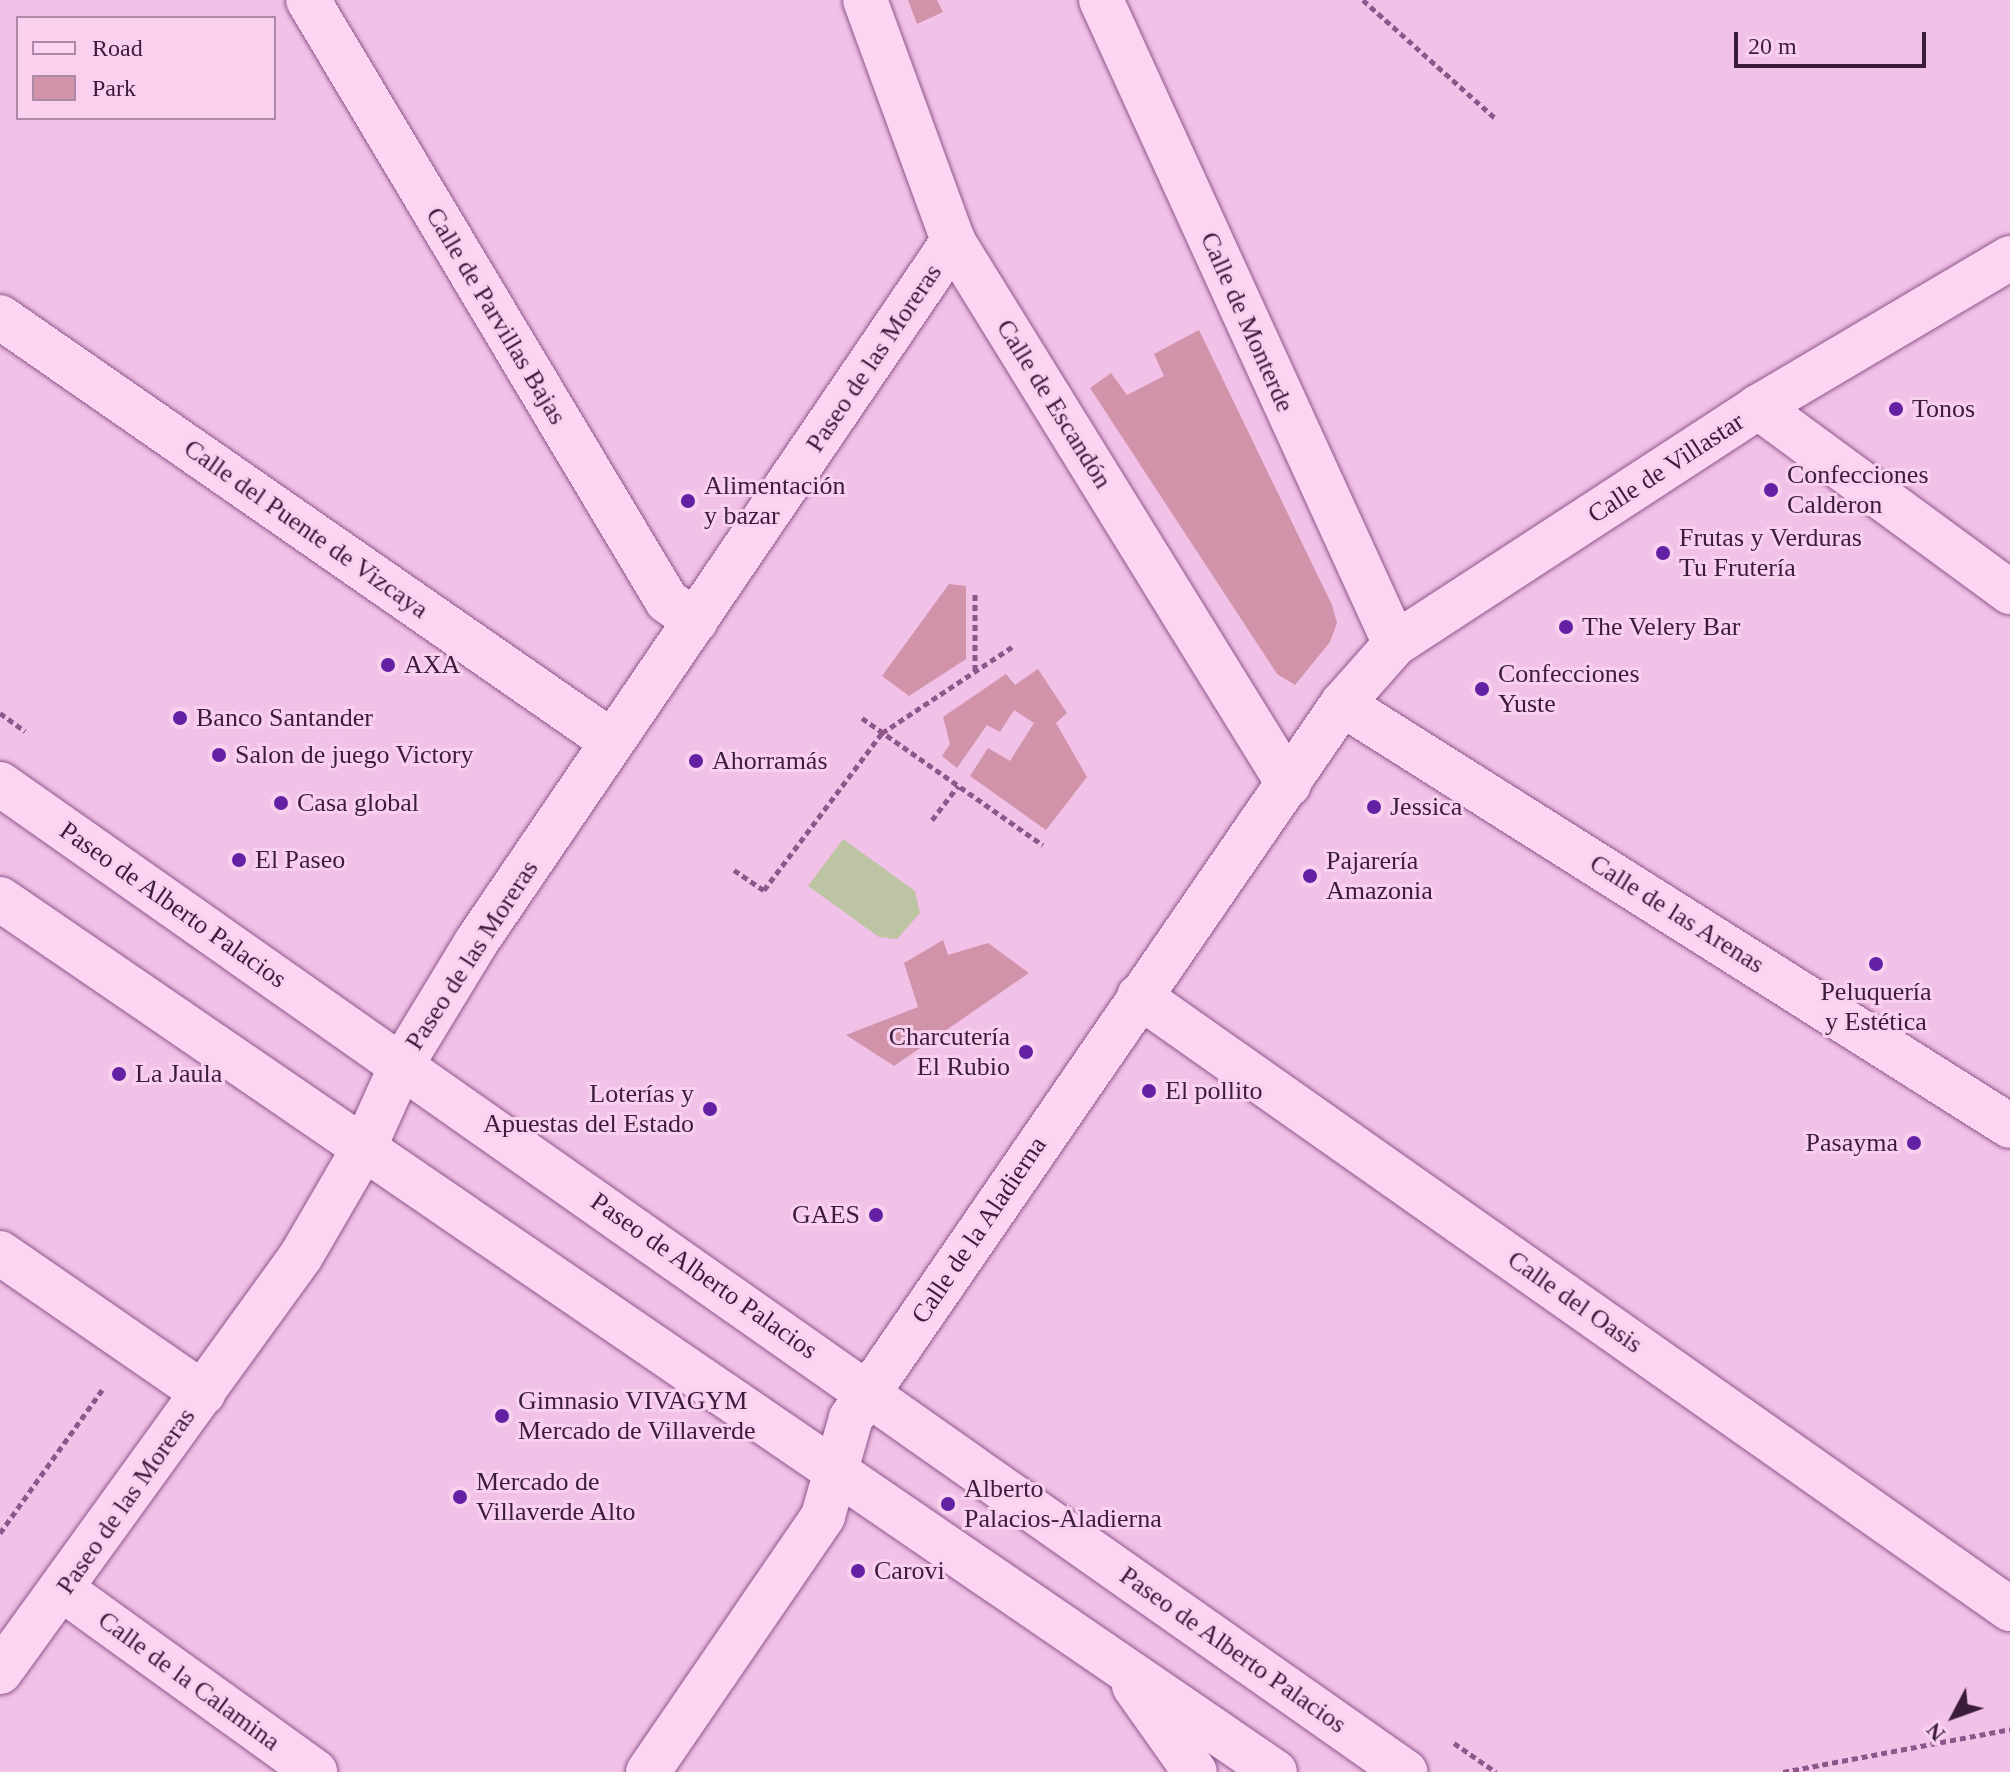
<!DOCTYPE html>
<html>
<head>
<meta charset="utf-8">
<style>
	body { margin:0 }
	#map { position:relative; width:2010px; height:1772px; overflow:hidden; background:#f2c1e7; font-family:Georgia,serif }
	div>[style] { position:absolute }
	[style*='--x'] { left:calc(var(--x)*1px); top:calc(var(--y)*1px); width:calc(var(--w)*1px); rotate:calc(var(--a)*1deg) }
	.green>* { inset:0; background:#d193aa }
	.water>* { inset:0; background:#bdc4a4 }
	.path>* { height:5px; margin-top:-2.5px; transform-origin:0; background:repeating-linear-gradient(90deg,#8e568b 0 6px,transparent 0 10px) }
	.roads { filter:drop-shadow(0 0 2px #8e568b) drop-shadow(0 0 2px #8e568b) }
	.minor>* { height:44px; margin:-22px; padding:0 22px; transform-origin:22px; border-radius:22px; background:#fcd5f3 }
	.dots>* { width:22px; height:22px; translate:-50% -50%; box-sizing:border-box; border:4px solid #f9d1ef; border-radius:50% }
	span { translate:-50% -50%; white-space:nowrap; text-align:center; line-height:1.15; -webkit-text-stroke:6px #f9d1ef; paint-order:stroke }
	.street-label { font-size:26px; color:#3c1c3b }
	.poi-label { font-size:26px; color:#3c1c3b }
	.left { translate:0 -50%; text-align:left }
	.right { translate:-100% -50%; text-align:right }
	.legend { position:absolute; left:16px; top:16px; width:260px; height:104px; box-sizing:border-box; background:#f9d1ef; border:2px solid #ad89a7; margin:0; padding:10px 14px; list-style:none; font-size:24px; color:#3c1c3b }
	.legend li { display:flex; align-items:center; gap:16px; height:40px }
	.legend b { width:40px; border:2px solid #ad89a7 }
	.north { position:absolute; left:1914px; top:1676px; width:80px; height:80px; -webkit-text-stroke:6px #f9d1ef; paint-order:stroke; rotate:229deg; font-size:22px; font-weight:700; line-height:32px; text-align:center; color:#3c1c3b }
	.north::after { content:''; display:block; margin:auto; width:28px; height:36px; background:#3c1c3b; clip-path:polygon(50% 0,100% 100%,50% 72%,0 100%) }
	.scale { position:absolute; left:1734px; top:32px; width:192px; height:36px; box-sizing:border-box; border:4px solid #3c1c3b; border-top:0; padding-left:10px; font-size:24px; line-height:28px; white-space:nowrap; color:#3c1c3b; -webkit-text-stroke:6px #f9d1ef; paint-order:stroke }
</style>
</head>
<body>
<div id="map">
	<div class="green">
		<div style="clip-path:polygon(908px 0,937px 0,943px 12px,917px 24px)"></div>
		<div style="clip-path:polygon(1199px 330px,1332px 605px,1337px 623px,1330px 642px,1295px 685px,1277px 674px,1090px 388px,1111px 373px,1127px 395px,1164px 376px,1154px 354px)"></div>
		<div style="clip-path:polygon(949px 584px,966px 586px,966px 659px,909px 696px,882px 676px)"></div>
		<div style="clip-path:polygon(1038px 669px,1067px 713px,1056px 723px,1087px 777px,1046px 830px,970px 776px,988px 748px,1010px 761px,1034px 723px,1014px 710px,1000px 732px,987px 725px,957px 768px,942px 756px,950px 744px,943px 717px,1006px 674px,1015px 685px)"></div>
		<div style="clip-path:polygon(943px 940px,948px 955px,988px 943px,1029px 973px,894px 1066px,846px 1035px,918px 1007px,904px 963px)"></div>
	</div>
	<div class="water">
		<div style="clip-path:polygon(843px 839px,915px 891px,920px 913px,897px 939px,879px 937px,808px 886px)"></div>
	</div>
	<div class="path">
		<div style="--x:1363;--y:0;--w:177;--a:41.8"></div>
		<div style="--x:975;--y:671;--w:78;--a:-90"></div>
		<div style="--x:0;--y:713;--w:31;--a:36"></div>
		<div style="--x:862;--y:718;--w:221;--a:35.1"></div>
		<div style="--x:932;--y:820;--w:43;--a:-52.6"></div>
		<div style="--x:734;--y:870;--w:36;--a:34"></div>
		<div style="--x:764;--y:890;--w:196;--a:-53.1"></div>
		<div style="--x:882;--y:733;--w:156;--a:-33.5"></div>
		<div style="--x:0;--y:1533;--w:176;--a:-54.5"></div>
		<div style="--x:1454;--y:1743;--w:51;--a:34.6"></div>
		<div style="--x:1783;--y:1772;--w:231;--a:-10.7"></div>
	</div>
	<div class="roads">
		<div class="minor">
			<div style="--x:308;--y:0;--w:700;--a:59.15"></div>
			<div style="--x:667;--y:601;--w:35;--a:35"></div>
			<div style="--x:865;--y:0;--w:257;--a:69.9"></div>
			<div style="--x:953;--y:241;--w:639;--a:58.3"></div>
			<div style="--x:1101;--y:0;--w:708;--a:65.46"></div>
			<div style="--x:0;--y:317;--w:744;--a:34.76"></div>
			<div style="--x:1758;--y:407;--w:313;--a:36.3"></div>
			<div style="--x:1342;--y:704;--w:790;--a:32.28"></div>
			<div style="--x:0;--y:784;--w:1718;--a:35.11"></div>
			<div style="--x:0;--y:899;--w:1545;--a:34.4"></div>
			<div style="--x:1139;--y:996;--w:1065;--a:35.14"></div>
			<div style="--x:0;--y:1253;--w:247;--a:34.6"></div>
			<div style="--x:63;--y:1590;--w:311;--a:35.8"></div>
			<div style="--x:0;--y:1672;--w:513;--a:-54.11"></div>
			<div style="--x:301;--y:1256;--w:127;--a:-59.8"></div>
			<div style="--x:365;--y:1146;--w:88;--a:-65.8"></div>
			<div style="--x:401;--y:1066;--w:146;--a:-58.7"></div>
			<div style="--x:477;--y:941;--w:847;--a:-55.78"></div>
			<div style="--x:1134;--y:1686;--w:105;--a:54.7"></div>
			<div style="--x:648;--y:1772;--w:310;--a:-55.6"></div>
			<div style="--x:823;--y:1516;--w:102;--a:-74.1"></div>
			<div style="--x:851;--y:1418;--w:867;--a:-55.48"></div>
			<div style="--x:1342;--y:704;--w:80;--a:-48.5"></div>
			<div style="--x:1395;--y:644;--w:434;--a:-33.1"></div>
			<div style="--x:1758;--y:407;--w:293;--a:-30.6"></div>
		</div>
	</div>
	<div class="dots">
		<div style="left:1896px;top:409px;background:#6320a3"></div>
		<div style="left:1771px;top:490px;background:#6320a3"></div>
		<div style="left:688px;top:501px;background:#6320a3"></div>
		<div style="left:1663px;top:553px;background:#6320a3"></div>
		<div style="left:1566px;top:627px;background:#6320a3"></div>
		<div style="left:388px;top:665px;background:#6320a3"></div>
		<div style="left:1482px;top:689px;background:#6320a3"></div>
		<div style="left:180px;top:718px;background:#6320a3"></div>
		<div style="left:219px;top:755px;background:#6320a3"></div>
		<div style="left:696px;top:761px;background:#6320a3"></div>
		<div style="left:281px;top:803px;background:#6320a3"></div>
		<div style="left:1374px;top:807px;background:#6320a3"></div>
		<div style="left:239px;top:860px;background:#6320a3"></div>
		<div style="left:1310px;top:876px;background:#6320a3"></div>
		<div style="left:1876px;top:964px;background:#6320a3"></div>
		<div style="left:1026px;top:1052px;background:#6320a3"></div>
		<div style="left:119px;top:1074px;background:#6320a3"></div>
		<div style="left:1149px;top:1091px;background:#6320a3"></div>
		<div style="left:710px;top:1109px;background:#6320a3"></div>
		<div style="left:1914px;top:1143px;background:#6320a3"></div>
		<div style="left:876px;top:1215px;background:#6320a3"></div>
		<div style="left:502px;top:1416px;background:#6320a3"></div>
		<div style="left:460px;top:1497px;background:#6320a3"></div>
		<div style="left:948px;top:1504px;background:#6320a3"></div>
		<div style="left:858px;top:1571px;background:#6320a3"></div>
	</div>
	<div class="street-label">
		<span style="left:496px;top:316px;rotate:59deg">Calle de Parvillas Bajas</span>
		<span style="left:1247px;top:322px;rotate:66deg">Calle de Monterde</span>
		<span style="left:874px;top:358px;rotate:-56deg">Paseo de las Moreras</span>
		<span style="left:1054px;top:404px;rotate:58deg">Calle de Escandón</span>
		<span style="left:1666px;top:468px;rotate:-33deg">Calle de Villastar</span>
		<span style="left:306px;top:529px;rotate:35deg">Calle del Puente de Vizcaya</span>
		<span style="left:173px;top:905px;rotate:35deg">Paseo de Alberto Palacios</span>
		<span style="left:1677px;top:914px;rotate:32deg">Calle de las Arenas</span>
		<span style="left:472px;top:955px;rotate:-57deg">Paseo de las Moreras</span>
		<span style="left:979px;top:1230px;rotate:-56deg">Calle de la Aladierna</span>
		<span style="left:704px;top:1276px;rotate:35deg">Paseo de Alberto Palacios</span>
		<span style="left:1575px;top:1302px;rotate:35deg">Calle del Oasis</span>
		<span style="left:126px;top:1501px;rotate:-55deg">Paseo de las Moreras</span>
		<span style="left:1233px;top:1650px;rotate:35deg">Paseo de Alberto Palacios</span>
		<span style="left:189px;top:1681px;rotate:36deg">Calle de la Calamina</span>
	</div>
	<div class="poi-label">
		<span class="left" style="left:1912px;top:409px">Tonos</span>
		<span class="left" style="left:1787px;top:490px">Confecciones<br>Calderon</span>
		<span class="left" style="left:704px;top:501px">Alimentación<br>y bazar</span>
		<span class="left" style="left:1679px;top:553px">Frutas y Verduras<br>Tu Frutería</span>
		<span class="left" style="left:1582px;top:627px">The Velery Bar</span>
		<span class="left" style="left:404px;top:665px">AXA</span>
		<span class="left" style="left:1498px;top:689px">Confecciones<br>Yuste</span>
		<span class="left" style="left:196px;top:718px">Banco Santander</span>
		<span class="left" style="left:235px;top:755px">Salon de juego Victory</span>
		<span class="left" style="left:712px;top:761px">Ahorramás</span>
		<span class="left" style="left:297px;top:803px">Casa global</span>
		<span class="left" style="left:1390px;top:807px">Jessica</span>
		<span class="left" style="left:255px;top:860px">El Paseo</span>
		<span class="left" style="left:1326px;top:876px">Pajarería<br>Amazonia</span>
		<span style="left:1876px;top:1007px">Peluquería<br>y Estética</span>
		<span class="right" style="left:1010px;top:1052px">Charcutería<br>El Rubio</span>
		<span class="left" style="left:135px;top:1074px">La Jaula</span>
		<span class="left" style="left:1165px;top:1091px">El pollito</span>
		<span class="right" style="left:694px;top:1109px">Loterías y<br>Apuestas del Estado</span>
		<span class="right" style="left:1898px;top:1143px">Pasayma</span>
		<span class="right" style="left:860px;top:1215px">GAES</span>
		<span class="left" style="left:518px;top:1416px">Gimnasio VIVAGYM<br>Mercado de Villaverde</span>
		<span class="left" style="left:476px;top:1497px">Mercado de<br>Villaverde Alto</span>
		<span class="left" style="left:964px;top:1504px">Alberto<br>Palacios-Aladierna</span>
		<span class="left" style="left:874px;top:1571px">Carovi</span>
	</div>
	<ul class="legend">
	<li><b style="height:10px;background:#fcd5f3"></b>Road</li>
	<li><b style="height:22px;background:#d193aa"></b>Park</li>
	</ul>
	<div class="north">N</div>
	<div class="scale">20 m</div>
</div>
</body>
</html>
